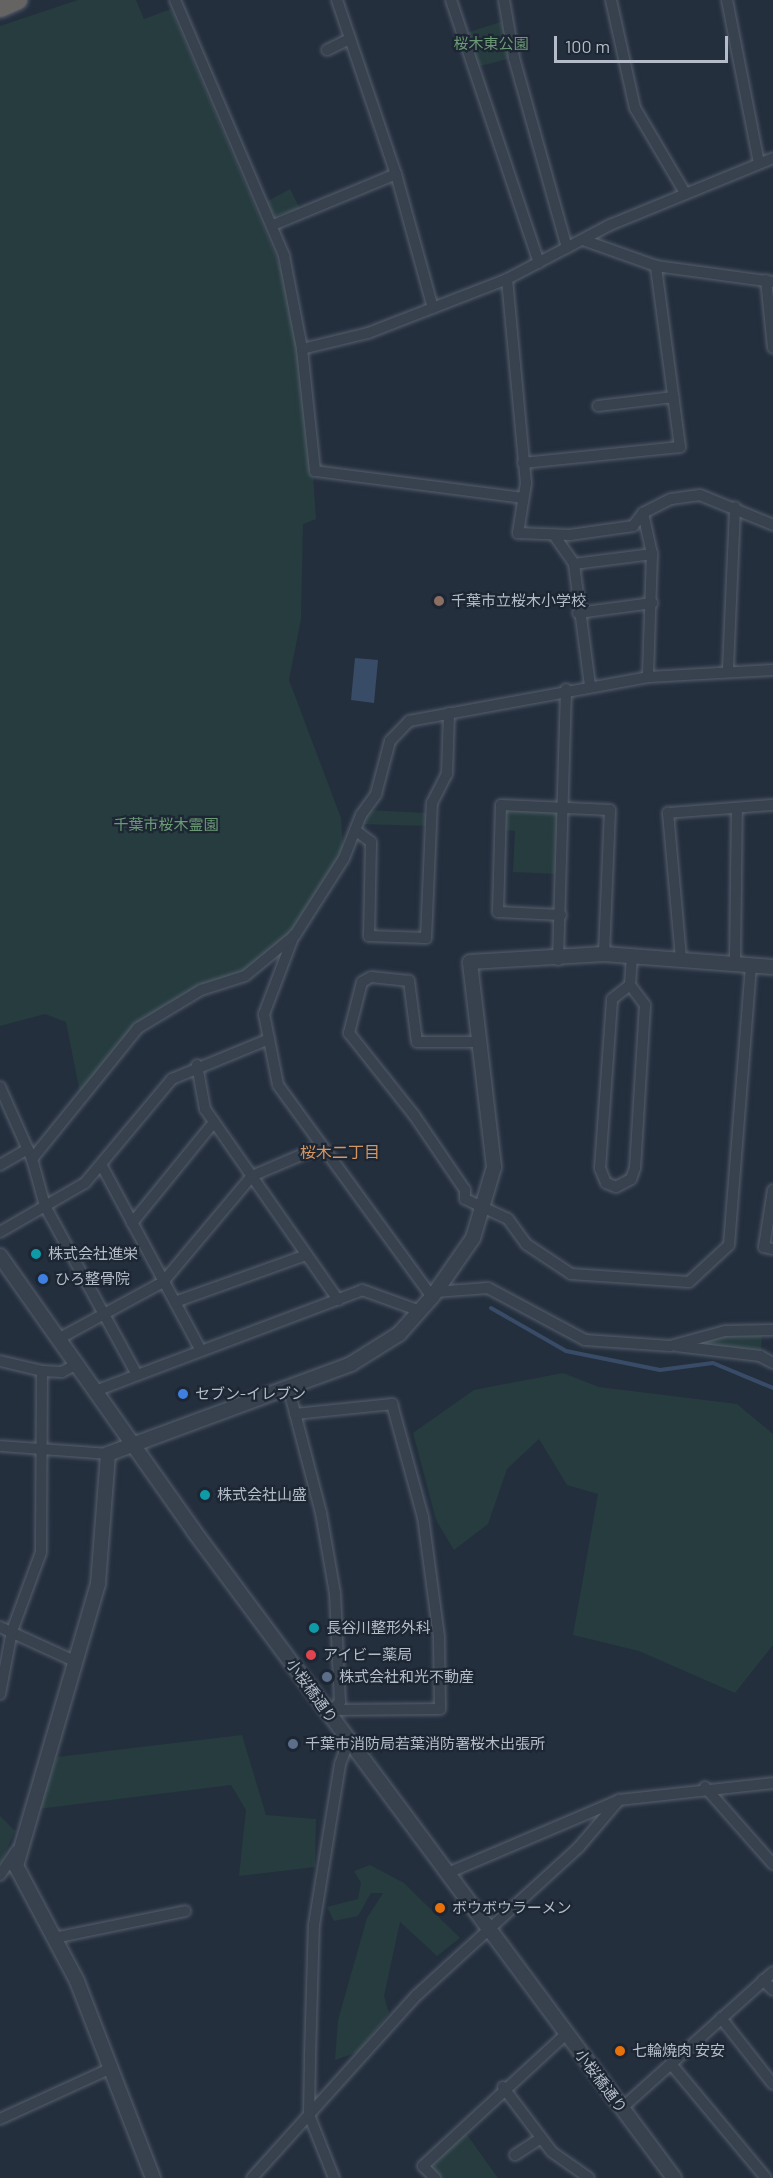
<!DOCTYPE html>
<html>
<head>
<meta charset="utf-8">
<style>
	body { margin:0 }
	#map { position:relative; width:773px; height:2178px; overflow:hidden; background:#242f3e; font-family:Barlow,"Noto Sans JP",sans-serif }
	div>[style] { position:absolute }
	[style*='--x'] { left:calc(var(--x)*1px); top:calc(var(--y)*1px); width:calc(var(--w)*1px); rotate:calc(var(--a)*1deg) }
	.green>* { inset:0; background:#263c3f }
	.water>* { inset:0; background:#394c67 }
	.stream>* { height:4px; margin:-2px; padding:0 2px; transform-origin:2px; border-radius:2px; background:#394c67 }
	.roads { filter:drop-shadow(0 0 2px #565f6c) drop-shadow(0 0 2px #565f6c) }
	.minor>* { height:10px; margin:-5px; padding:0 5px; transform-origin:5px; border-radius:5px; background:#38414e }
	.tertiary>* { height:14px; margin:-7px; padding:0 7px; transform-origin:7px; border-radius:7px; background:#38414e }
	.trunk>* { height:18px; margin:-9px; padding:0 9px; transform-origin:9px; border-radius:9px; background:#656462 }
	.dots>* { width:16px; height:16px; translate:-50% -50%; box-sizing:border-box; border:3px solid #1d2633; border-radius:50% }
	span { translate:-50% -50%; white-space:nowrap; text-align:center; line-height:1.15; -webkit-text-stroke:4.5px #1d2633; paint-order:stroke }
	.park-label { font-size:15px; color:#6b9a76 }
	.poi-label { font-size:15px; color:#b4bcc9 }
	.left { translate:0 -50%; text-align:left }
	.street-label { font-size:15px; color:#b4bcc9 }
	.neighbourhood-label { font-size:16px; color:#d59563 }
	.scale { position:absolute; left:554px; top:36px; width:174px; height:27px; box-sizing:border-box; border:3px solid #b4bcc9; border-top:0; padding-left:8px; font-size:18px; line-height:21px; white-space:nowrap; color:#b4bcc9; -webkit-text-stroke:4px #1d2633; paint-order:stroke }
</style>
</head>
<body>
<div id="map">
	<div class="green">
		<div style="clip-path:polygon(78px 0,136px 0,144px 19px,171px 9px,288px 285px,309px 412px,316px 519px,303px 524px,301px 619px,289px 680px,341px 818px,344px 858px,295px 935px,245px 976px,201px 990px,138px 1028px,82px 1103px,66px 1022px,45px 1014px,0 1026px,0 26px)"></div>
		<div style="clip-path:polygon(507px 20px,511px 58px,477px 67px,466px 33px)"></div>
		<div style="clip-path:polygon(290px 189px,300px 209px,274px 216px,266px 202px)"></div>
		<div style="clip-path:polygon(368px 810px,426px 813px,427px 826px,360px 824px)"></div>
		<div style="clip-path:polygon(506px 810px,559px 813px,557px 874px,513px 872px,515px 831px,505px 830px)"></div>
		<div style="clip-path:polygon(729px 1335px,762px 1336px,761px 1350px,702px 1347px,701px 1341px)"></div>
		<div style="clip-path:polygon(563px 1373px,599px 1387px,737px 1404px,773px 1434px,773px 1645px,735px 1693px,639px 1651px,573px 1635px,598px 1494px,567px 1485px,539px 1439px,507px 1469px,488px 1524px,454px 1550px,436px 1520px,413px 1433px,474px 1390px)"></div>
		<div style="clip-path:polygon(242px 1735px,266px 1815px,316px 1819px,315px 1867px,239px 1876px,246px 1810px,231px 1785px,38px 1809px,57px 1757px)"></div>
		<div style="clip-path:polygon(0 1816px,15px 1831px,0 1864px)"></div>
		<div style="clip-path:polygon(370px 1865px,404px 1883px,460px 1938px,437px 1956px,400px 1922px,384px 1996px,389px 2013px,358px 2052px,335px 2060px,338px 2020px,367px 1918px,383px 1893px,371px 1893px,358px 1916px,334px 1921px,327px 1907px,358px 1899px,361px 1883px,354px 1871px)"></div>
		<div style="clip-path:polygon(465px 2132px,498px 2178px,439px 2178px,434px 2172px,434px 2164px)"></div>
	</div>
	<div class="water">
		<div style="clip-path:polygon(355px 658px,378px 660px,374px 703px,351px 700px)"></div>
	</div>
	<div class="stream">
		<div style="--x:491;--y:1308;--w:86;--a:29.8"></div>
		<div style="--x:566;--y:1351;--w:96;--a:11.4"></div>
		<div style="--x:660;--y:1370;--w:53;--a:-7.5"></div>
		<div style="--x:713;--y:1363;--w:65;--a:22.6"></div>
	</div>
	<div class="roads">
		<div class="minor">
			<div style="--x:175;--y:0;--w:278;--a:66.9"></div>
			<div style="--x:284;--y:256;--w:95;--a:79"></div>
			<div style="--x:302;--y:349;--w:123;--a:83.9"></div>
			<div style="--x:315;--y:471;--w:209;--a:7.4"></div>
			<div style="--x:337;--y:0;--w:184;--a:71.3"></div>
			<div style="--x:396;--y:174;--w:139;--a:74.6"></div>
			<div style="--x:451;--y:0;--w:277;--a:71.5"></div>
			<div style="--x:504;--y:0;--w:59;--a:80.2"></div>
			<div style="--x:514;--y:58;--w:197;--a:74.4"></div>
			<div style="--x:611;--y:0;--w:111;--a:77.5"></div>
			<div style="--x:635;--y:108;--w:99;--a:59.5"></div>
			<div style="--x:727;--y:0;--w:166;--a:78.9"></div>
			<div style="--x:327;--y:50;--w:25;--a:-26"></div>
			<div style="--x:273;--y:225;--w:133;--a:-22.5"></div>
			<div style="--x:583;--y:240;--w:77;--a:19.6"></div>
			<div style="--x:656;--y:266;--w:118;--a:7.8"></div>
			<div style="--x:507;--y:279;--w:205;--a:84.7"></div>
			<div style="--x:526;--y:483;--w:51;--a:99.1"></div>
			<div style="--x:518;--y:533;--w:52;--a:2.2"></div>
			<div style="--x:570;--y:535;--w:64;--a:-8.1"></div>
			<div style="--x:633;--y:526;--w:16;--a:-52"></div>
			<div style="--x:643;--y:513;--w:31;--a:-27"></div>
			<div style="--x:671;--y:499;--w:29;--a:-8"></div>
			<div style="--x:700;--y:495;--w:79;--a:22.3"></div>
			<div style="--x:766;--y:280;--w:68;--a:84.1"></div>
			<div style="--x:302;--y:349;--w:68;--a:-13.6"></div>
			<div style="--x:368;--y:333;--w:149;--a:-21.2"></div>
			<div style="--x:507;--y:279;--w:116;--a:-27.7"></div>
			<div style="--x:610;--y:225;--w:176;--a:-22.3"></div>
			<div style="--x:598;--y:406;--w:76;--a:-6.8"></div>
			<div style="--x:523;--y:463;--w:158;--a:-5.8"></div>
			<div style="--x:680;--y:447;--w:183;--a:-97.6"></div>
			<div style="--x:643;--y:513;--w:42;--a:77.6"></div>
			<div style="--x:652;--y:554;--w:123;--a:91.9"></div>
			<div style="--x:554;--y:535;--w:35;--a:55"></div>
			<div style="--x:574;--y:564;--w:122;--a:82.5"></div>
			<div style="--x:574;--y:564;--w:79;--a:-7.3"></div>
			<div style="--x:578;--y:613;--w:75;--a:-7.7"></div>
			<div style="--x:728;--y:669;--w:162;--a:-87.5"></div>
			<div style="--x:355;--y:830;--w:20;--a:37"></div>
			<div style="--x:371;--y:842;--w:94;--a:91.2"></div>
			<div style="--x:369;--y:936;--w:57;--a:2"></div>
			<div style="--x:426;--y:938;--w:135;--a:-87.5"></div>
			<div style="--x:432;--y:803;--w:33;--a:-63"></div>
			<div style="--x:447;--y:774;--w:61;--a:-88.1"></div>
			<div style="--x:561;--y:915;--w:63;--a:-177.3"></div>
			<div style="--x:498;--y:912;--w:107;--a:-88.4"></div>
			<div style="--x:501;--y:805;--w:109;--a:2.6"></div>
			<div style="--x:610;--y:810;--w:144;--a:92.4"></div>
			<div style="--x:294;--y:935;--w:85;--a:110.8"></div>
			<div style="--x:264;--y:1014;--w:72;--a:78.8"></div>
			<div style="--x:278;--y:1085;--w:262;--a:54"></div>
			<div style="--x:681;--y:958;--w:146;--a:-95.1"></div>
			<div style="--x:668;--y:813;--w:105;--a:-4.4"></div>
			<div style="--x:558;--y:960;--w:271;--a:-88.3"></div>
			<div style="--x:735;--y:962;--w:154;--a:-89.3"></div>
			<div style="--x:630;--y:985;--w:25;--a:53"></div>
			<div style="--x:645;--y:1005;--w:163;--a:93.5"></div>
			<div style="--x:635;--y:1168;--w:12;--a:110"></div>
			<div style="--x:631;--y:1179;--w:17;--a:152"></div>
			<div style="--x:616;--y:1187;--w:11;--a:-158"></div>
			<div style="--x:606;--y:1183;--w:16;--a:-112"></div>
			<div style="--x:600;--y:1168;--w:169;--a:-85.9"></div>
			<div style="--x:612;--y:999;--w:23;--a:-38"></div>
			<div style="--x:630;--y:985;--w:29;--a:-86"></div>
			<div style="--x:479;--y:1042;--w:62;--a:180"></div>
			<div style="--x:417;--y:1042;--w:62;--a:-97.5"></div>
			<div style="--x:409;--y:981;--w:38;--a:-174"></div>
			<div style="--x:371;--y:977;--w:10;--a:151"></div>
			<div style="--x:362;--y:982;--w:53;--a:104.3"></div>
			<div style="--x:349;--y:1033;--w:105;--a:51.6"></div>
			<div style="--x:414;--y:1115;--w:91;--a:55.8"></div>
			<div style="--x:465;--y:1190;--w:9;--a:90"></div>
			<div style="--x:465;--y:1199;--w:47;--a:24.9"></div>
			<div style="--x:508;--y:1219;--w:31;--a:54"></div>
			<div style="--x:526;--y:1244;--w:54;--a:33.7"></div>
			<div style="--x:571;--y:1274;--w:118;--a:3.9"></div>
			<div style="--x:689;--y:1282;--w:54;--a:-42.8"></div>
			<div style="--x:729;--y:1245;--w:282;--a:-85.5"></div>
			<div style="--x:197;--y:1065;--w:45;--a:79.7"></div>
			<div style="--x:205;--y:1109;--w:233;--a:55.1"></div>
			<div style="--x:0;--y:1087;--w:79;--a:66"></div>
			<div style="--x:32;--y:1159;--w:49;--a:74.5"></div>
			<div style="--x:45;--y:1206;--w:192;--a:61.4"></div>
			<div style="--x:32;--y:1159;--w:169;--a:-51"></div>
			<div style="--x:138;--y:1028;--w:74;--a:-31.1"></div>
			<div style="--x:201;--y:990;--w:46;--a:-17.7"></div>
			<div style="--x:245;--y:976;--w:65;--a:-39.4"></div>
			<div style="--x:295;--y:935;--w:91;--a:-57.5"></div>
			<div style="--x:344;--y:858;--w:46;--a:-68.4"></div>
			<div style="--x:361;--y:815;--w:26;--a:-54"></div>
			<div style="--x:376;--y:794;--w:55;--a:-75.2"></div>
			<div style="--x:390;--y:741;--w:28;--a:-46"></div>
			<div style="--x:409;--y:721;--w:243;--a:-10.4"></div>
			<div style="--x:648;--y:677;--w:125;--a:-3.2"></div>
			<div style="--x:0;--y:1165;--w:32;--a:-30"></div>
			<div style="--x:102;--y:1166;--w:208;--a:61.8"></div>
			<div style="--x:773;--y:1190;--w:58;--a:99"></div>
			<div style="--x:764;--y:1247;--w:9;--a:13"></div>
			<div style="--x:132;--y:1223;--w:130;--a:-50.9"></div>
			<div style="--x:0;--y:1232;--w:98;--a:-30"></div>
			<div style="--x:85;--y:1183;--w:136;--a:-50.1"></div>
			<div style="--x:172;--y:1079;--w:105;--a:-22.4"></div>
			<div style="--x:435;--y:1292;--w:53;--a:-4.3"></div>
			<div style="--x:488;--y:1288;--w:110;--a:28.2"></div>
			<div style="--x:585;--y:1340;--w:85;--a:4"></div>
			<div style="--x:670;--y:1346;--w:57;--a:-15.3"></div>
			<div style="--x:725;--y:1331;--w:48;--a:-1.2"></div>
			<div style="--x:175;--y:1302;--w:139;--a:-19.7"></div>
			<div style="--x:60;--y:1338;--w:117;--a:-28.5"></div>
			<div style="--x:163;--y:1282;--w:138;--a:-50"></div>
			<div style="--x:252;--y:1176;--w:76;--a:-23.2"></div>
			<div style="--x:676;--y:1346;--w:85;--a:6.8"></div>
			<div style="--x:760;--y:1356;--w:15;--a:28"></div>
			<div style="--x:0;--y:1361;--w:43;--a:13.4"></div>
			<div style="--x:42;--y:1371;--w:20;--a:3"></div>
			<div style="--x:62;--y:1372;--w:18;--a:-29"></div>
			<div style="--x:98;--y:1390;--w:282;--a:-20.7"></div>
			<div style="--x:362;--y:1290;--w:62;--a:19.9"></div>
			<div style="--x:289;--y:1390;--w:127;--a:75.4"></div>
			<div style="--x:321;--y:1513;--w:81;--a:80.1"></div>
			<div style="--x:335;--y:1593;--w:109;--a:87.4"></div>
			<div style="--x:340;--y:1702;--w:16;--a:135"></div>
			<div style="--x:295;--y:1414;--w:98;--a:-5.9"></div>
			<div style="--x:392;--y:1404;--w:117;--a:74.7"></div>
			<div style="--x:423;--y:1517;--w:121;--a:82.4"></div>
			<div style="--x:439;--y:1637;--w:72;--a:89.2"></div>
			<div style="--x:440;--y:1709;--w:108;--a:179.5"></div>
			<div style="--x:0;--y:1446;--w:108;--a:4.2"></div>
			<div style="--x:0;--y:1627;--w:79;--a:24.6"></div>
			<div style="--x:0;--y:1694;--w:64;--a:-79.2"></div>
			<div style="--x:12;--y:1631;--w:84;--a:-69.8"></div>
			<div style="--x:41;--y:1552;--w:181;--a:-89.7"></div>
			<div style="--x:705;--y:1787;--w:103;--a:48.6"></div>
			<div style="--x:448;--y:1873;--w:186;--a:-23.1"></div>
			<div style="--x:619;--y:1800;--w:155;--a:-6.3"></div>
			<div style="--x:0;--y:1875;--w:29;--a:-56"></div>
			<div style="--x:54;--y:1938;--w:134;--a:-11.6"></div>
			<div style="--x:763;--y:1980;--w:14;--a:45"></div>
			<div style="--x:721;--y:2018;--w:84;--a:51.8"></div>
			<div style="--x:671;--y:2064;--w:148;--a:50.2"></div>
			<div style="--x:503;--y:2087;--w:81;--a:53"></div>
			<div style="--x:552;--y:2152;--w:45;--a:35.1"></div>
			<div style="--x:622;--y:2108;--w:203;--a:-42"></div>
			<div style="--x:0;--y:2119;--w:120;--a:-24.6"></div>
			<div style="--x:515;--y:2155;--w:31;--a:-33"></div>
			<div style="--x:252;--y:2178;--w:246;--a:-48"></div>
			<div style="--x:417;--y:1995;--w:219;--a:-42.4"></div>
			<div style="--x:579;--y:1847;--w:62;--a:-49.6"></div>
			<div style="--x:334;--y:2178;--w:68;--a:-111.6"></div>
			<div style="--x:309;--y:2115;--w:59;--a:-89"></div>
			<div style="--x:310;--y:2056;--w:131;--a:-88.3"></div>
			<div style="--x:314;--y:1925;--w:163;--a:-80.8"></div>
			<div style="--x:340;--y:1764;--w:25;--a:-69"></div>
			<div style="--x:435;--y:2178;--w:17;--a:-135"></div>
			<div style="--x:423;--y:2166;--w:195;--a:-42.7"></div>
		</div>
		<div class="tertiary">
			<div style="--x:0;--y:1256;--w:335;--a:54.8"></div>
			<div style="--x:193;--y:1530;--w:807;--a:53.41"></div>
			<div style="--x:153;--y:2178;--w:211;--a:-111.1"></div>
			<div style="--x:77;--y:1981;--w:130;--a:-117.9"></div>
			<div style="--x:16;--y:1866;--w:294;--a:-73.8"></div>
			<div style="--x:98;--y:1584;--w:130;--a:-85.6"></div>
			<div style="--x:108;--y:1454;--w:259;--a:-20.3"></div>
			<div style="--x:351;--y:1364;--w:57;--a:-32"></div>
			<div style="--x:399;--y:1334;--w:50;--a:-48.3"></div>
			<div style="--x:432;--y:1297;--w:72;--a:-55.2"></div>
			<div style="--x:473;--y:1238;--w:74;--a:-73.5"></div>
			<div style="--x:494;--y:1167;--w:206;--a:-96.7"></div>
			<div style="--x:470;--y:962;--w:134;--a:-3.4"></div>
			<div style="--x:604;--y:954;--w:169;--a:4.4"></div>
		</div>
		<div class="trunk">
			<div style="--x:0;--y:8;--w:20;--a:-24"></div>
		</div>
	</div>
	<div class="dots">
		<div style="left:439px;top:601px;background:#8d6e63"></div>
		<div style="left:36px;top:1254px;background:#0f9aa8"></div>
		<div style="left:43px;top:1279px;background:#3f7fe0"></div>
		<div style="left:183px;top:1394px;background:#3f7fe0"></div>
		<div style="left:205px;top:1495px;background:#0f9aa8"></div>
		<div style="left:314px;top:1628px;background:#0f9aa8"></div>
		<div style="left:311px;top:1655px;background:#e0444e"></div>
		<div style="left:327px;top:1677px;background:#5c6f8a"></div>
		<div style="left:293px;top:1744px;background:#5c6f8a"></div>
		<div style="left:440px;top:1908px;background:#e8710a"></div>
		<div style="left:620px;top:2051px;background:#e8710a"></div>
	</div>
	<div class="park-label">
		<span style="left:491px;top:44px">桜木東公園</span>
		<span style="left:166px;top:825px">千葉市桜木霊園</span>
	</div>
	<div class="poi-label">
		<span class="left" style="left:451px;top:601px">千葉市立桜木小学校</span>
		<span class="left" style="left:48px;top:1254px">株式会社進栄</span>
		<span class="left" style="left:55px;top:1279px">ひろ整骨院</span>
		<span class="left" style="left:195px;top:1394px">セブン-イレブン</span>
		<span class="left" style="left:217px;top:1495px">株式会社山盛</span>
		<span class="left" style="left:326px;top:1628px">長谷川整形外科</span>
		<span class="left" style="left:323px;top:1655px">アイビー薬局</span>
		<span class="left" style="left:339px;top:1677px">株式会社和光不動産</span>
		<span class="left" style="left:305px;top:1744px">千葉市消防局若葉消防署桜木出張所</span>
		<span class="left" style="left:452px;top:1908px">ボウボウラーメン</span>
		<span class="left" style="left:632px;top:2051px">七輪焼肉 安安</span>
	</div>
	<div class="street-label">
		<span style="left:312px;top:1691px;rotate:54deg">小桜橋通り</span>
		<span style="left:601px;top:2081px;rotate:53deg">小桜橋通り</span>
	</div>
	<div class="neighbourhood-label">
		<span style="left:340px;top:1152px">桜木二丁目</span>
	</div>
	<div class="scale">100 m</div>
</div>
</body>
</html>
